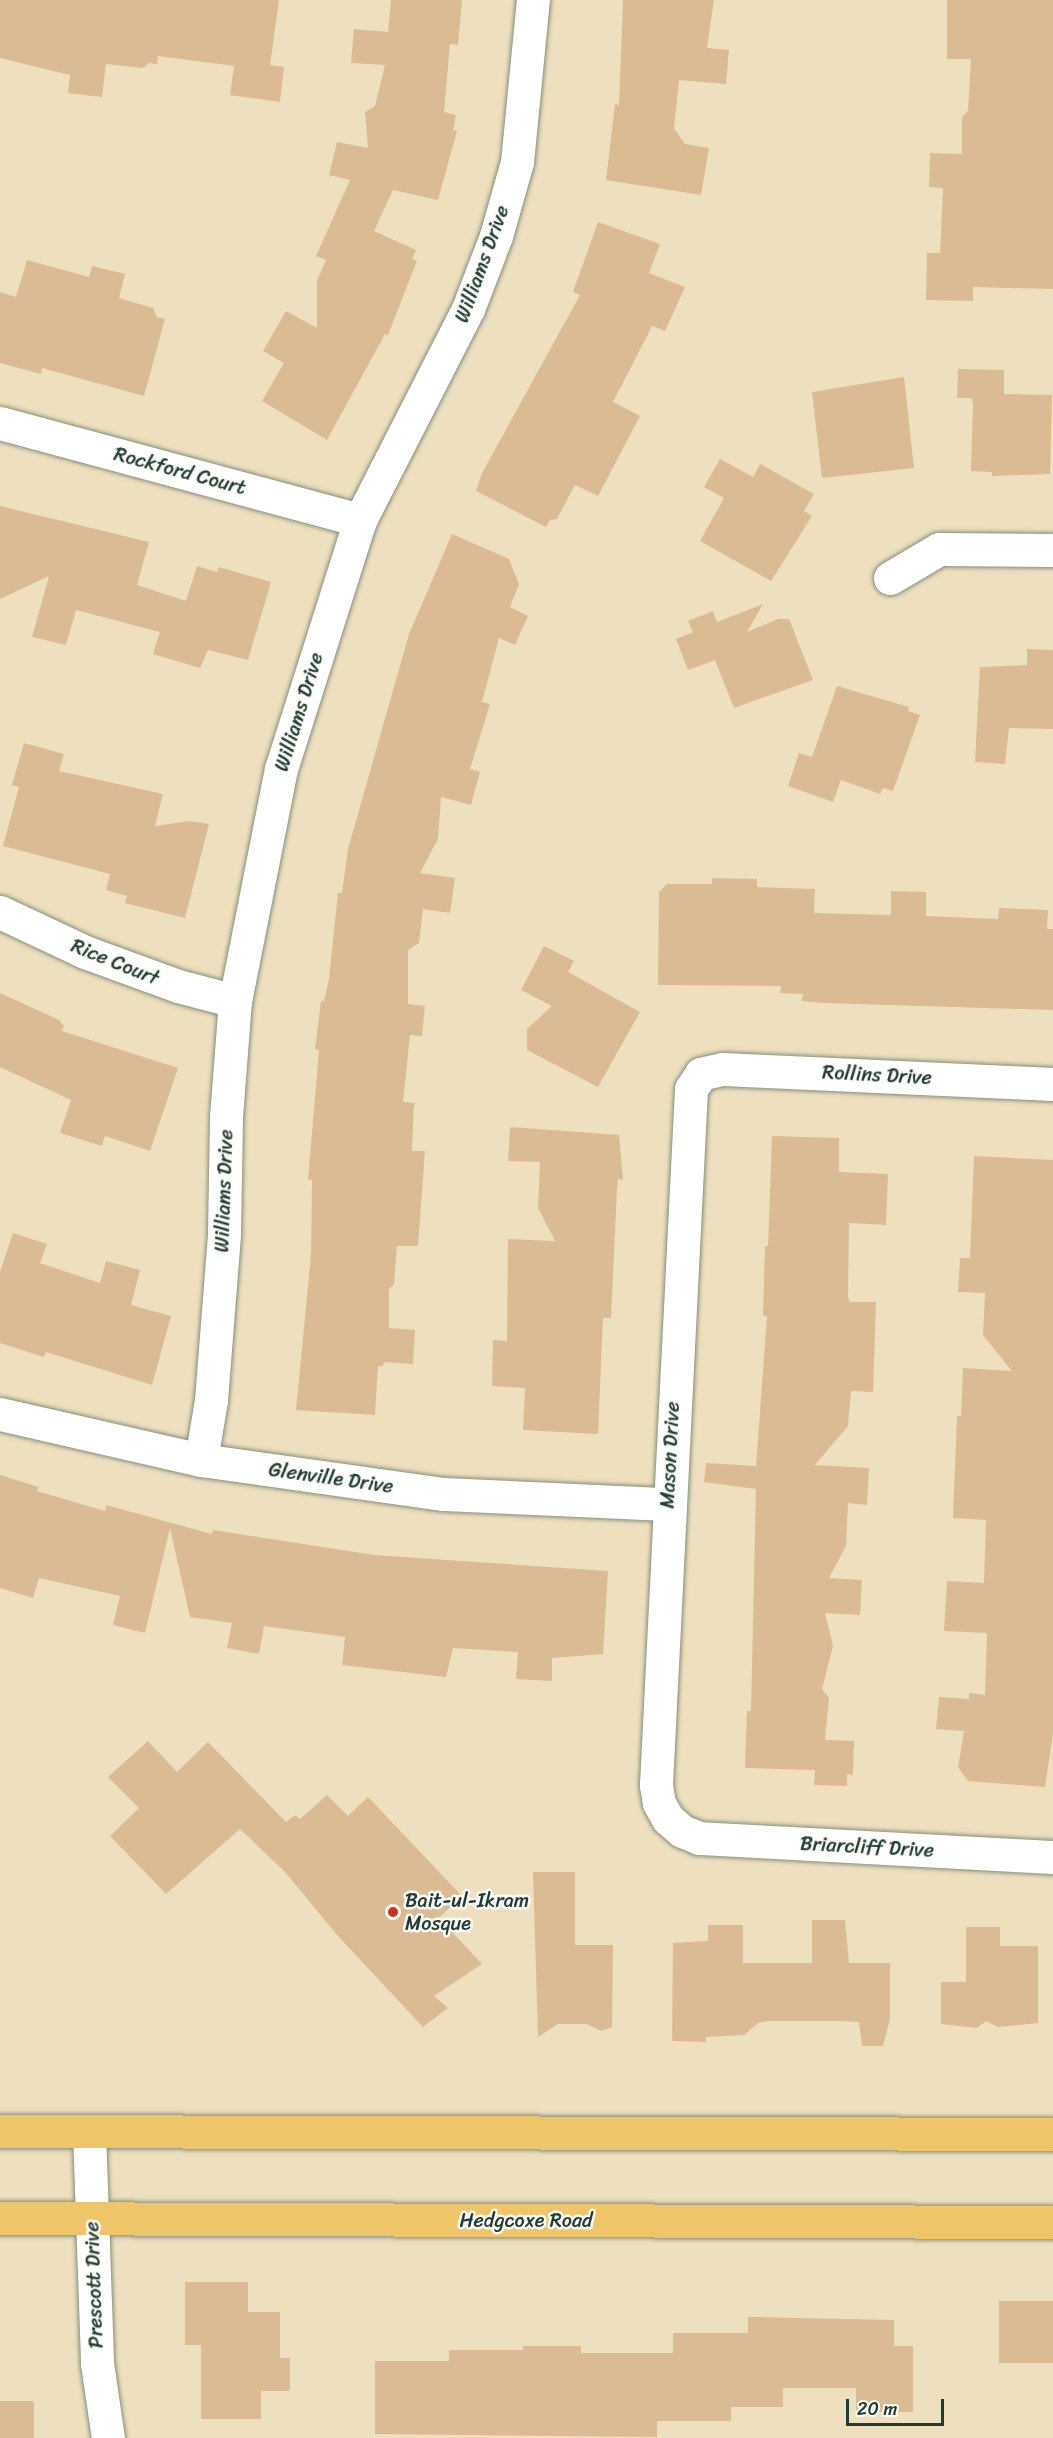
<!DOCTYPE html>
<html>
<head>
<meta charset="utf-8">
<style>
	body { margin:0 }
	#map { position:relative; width:1053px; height:2438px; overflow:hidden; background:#eee0bf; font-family:Sriracha,sans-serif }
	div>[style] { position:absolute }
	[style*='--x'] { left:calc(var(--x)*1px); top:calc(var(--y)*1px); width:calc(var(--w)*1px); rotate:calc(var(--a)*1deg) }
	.building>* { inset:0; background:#dbbb93 }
	.roads { filter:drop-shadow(0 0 2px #868e7a) drop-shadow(0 0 2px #868e7a) }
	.minor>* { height:33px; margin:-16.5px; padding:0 16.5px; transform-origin:16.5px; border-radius:16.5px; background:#fff }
	.major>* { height:33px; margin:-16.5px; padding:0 16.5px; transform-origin:16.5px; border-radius:16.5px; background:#eec569 }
	.dots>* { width:16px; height:16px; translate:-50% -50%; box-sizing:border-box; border:3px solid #fdfcf7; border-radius:50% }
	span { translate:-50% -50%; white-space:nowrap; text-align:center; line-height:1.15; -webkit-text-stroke:5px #fdfcf7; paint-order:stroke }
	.street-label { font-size:20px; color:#1f3d34 }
	.poi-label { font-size:20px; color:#1f3d34 }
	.left { translate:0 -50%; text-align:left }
	.scale { position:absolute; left:846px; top:2399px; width:98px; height:27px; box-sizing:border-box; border:3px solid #1f3d34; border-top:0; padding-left:8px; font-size:18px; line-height:21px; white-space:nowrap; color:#1f3d34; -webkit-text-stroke:4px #fdfcf7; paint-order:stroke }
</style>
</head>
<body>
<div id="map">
	<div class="building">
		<div style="clip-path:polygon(0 0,279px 0,270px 65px,284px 67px,280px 102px,230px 95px,234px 66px,158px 56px,157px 64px,149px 63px,143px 68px,106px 64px,102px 97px,68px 93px,70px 75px,0 58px)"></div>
		<div style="clip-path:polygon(391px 0,462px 0,458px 45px,450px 44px,444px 112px,456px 115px,453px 130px,457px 131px,438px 200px,393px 190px,374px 231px,416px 250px,412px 259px,417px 261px,388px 335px,385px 334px,327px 440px,262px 401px,284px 363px,263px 351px,286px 311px,317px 328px,317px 280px,326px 260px,316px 256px,350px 180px,329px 175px,337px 142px,368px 148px,365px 112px,375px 106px,385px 65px,351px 63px,354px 29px,388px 32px)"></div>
		<div style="clip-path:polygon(623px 0,714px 0,707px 48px,729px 50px,726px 84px,679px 80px,674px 128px,685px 144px,709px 148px,701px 195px,606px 180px,615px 104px,619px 105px)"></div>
		<div style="clip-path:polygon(947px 0,1053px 0,1053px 289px,973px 287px,973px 301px,926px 300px,927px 253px,940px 253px,943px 188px,929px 187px,930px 153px,962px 154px,962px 117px,968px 111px,971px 59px,947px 59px)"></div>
		<div style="clip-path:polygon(598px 222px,660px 244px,649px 273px,685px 287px,665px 331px,652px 326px,613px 402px,640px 416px,598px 496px,575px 485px,557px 519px,550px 520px,546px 527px,476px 491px,482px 473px,580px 295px,573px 292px)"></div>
		<div style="clip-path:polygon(27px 260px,89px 277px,92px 266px,125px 274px,119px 298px,153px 308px,157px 317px,165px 319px,144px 396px,42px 368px,41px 374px,0 363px,0 292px,16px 297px)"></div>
		<div style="clip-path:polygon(958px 369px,1004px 370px,1004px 394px,1052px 395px,1050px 474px,992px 476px,992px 472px,971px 471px,973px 403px,971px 398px,957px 398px)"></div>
		<div style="clip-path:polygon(904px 377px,914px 468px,822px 478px,812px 392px)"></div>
		<div style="clip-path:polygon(720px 459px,753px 477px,760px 464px,814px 494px,804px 511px,812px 516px,771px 581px,700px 541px,724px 498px,704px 487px)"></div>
		<div style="clip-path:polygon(0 506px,149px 542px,137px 585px,186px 601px,197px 566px,217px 572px,219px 567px,271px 582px,248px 660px,208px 650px,200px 668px,153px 654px,160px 632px,76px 610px,66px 645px,32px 637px,49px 576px,0 599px)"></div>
		<div style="clip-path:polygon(452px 534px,509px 559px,519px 584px,510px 607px,528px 616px,515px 645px,499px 638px,482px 702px,490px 704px,470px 769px,480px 772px,471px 805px,441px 797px,438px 839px,420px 873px,455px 878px,450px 913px,423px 909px,419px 943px,408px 950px,408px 1004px,425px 1006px,422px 1036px,410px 1035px,403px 1102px,414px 1103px,412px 1151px,425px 1151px,418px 1246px,397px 1246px,394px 1284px,389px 1289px,389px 1328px,415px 1330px,413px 1364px,384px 1362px,383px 1366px,378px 1366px,375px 1415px,296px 1410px,311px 1255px,312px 1180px,308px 1179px,319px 1050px,315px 1049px,321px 1001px,324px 1001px,329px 979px,338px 893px,342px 893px,348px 849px,409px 634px)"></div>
		<div style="clip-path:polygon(763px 604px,747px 632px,778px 619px,789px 619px,813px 680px,734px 708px,715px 660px,688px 670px,676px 639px,693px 632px,688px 621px,713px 611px,717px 622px)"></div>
		<div style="clip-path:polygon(1027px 649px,1053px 650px,1053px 729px,1009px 728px,1005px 764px,975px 762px,980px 667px,1027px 665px)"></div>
		<div style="clip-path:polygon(837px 686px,909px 707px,908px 711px,920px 715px,893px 791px,883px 788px,880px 794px,841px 780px,833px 802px,788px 786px,799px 753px,812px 757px)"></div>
		<div style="clip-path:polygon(24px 743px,64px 754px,59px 771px,163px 794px,155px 826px,190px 821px,209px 824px,185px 918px,125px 903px,127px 896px,106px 890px,110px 874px,3px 846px,19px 787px,12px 785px)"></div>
		<div style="clip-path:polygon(712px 878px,757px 879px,757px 887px,815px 889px,814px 913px,891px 915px,891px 891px,926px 892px,926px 916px,998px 919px,999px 908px,1048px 910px,1047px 929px,1053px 929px,1053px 1010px,824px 1003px,802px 1001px,803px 994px,780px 993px,781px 986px,658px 985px,659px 892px,667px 884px,712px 884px)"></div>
		<div style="clip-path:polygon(544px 946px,574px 961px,568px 972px,640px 1012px,598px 1087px,527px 1050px,527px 1029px,552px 1006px,521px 990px)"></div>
		<div style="clip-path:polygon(0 993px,59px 1020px,64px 1026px,62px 1031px,178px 1068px,150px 1151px,105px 1136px,102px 1146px,60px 1133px,71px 1100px,0 1067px)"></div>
		<div style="clip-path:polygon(510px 1127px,619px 1135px,623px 1180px,618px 1179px,617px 1189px,611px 1318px,603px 1318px,598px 1434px,523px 1430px,525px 1388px,492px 1386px,493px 1340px,507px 1341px,508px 1239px,555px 1241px,538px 1208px,540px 1162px,508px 1161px)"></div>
		<div style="clip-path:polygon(772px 1136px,839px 1138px,839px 1172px,888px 1174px,886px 1225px,849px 1223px,848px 1297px,850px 1302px,876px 1302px,873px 1392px,851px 1391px,848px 1426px,815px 1465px,869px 1468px,867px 1505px,848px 1503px,846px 1546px,829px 1578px,862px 1580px,860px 1615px,825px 1613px,833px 1646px,822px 1689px,829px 1698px,825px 1740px,854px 1741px,853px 1775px,847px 1774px,847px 1786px,814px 1785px,815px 1770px,745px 1768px,747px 1711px,751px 1711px,756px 1489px,704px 1482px,706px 1463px,756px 1466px,767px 1316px,763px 1316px,765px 1246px,768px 1246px)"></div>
		<div style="clip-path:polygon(974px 1156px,1053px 1160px,1053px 1733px,1045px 1787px,968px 1781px,958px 1767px,964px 1731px,936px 1729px,939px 1697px,969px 1699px,969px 1693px,985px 1695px,987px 1633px,944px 1631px,947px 1581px,984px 1583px,986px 1520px,953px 1518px,957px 1416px,961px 1416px,963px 1368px,1012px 1371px,983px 1335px,985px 1293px,958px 1292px,960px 1258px,970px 1258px)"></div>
		<div style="clip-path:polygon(13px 1233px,47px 1244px,40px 1263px,100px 1283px,106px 1261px,140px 1270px,131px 1305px,171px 1316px,152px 1385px,46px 1352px,44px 1357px,0 1343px,0 1272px)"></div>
		<div style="clip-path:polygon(0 1475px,39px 1487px,37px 1491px,105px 1511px,106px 1505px,212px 1534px,213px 1530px,374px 1555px,608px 1571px,603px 1654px,552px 1658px,552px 1681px,516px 1679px,518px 1652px,453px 1648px,446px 1677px,342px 1665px,345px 1637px,264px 1626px,259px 1654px,227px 1648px,232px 1623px,190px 1617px,170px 1528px,145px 1633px,113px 1625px,120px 1596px,39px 1578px,33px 1598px,0 1588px)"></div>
		<div style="clip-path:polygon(148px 1741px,177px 1772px,208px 1742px,286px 1822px,295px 1815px,300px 1819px,327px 1795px,348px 1816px,368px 1797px,462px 1896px,439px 1918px,482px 1964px,434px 1996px,448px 2008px,423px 2027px,338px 1936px,285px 1872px,240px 1829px,166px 1894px,110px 1836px,139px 1808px,108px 1777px)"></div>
		<div style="clip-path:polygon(533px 1872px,575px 1872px,575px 1945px,613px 1945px,612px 2027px,601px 2031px,587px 2024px,558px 2024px,538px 2037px)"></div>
		<div style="clip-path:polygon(812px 1920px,845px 1920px,849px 1963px,890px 1963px,890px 2019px,883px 2046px,862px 2046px,859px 2022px,837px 2021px,768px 2021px,758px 2023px,744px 2035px,706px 2037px,706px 2042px,672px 2041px,673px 1943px,708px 1941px,708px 1925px,743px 1925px,743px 1963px,812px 1963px)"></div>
		<div style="clip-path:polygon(966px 1927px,1000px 1927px,1000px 1946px,1038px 1946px,1038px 2023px,998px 2027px,986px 2021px,977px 2028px,941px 2024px,941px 1982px,966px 1982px)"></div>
		<div style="clip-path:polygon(185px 2282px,248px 2282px,248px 2312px,280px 2312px,280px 2358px,290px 2358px,290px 2391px,261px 2391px,261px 2419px,201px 2419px,201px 2345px,185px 2345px)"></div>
		<div style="clip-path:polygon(999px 2301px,1053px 2301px,1053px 2363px,999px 2363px)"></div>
		<div style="clip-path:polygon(748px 2317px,894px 2320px,894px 2346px,913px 2346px,913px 2412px,856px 2412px,856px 2388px,783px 2388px,783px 2407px,731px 2407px,731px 2421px,657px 2421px,657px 2437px,375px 2434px,375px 2361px,449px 2361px,449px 2350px,523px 2350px,523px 2346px,581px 2346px,581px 2353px,673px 2353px,673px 2333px,748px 2333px)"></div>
		<div style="clip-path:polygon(0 2401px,34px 2401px,34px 2438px,0 2438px)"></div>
	</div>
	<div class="roads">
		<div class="minor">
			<div style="--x:0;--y:423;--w:373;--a:15.1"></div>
			<div style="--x:890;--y:578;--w:57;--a:-30.6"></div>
			<div style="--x:939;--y:549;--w:114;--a:0.5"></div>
			<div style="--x:0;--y:912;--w:94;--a:25.2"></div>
			<div style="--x:85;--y:952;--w:99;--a:20.1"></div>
			<div style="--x:178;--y:986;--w:59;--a:14.7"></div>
			<div style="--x:1053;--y:1084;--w:331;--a:-177.4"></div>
			<div style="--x:722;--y:1069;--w:22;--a:167"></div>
			<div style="--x:701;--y:1074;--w:18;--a:124"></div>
			<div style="--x:691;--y:1089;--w:697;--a:92.88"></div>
			<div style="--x:656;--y:1785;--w:18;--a:81"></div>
			<div style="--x:659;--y:1803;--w:18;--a:61"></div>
			<div style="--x:668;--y:1819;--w:18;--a:41"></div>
			<div style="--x:682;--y:1831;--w:18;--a:22"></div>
			<div style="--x:699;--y:1838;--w:355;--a:3.1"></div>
			<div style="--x:0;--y:1414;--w:206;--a:12.9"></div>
			<div style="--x:201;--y:1460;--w:245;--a:8"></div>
			<div style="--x:444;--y:1494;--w:223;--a:2.6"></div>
			<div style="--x:201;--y:1460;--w:61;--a:-80.5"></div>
			<div style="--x:211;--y:1400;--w:168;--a:-85.5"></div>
			<div style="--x:224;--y:1233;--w:116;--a:-89"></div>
			<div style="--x:226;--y:1117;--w:116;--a:-85.6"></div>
			<div style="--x:235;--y:1001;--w:237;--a:-78.8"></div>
			<div style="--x:281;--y:769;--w:261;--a:-72.4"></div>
			<div style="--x:360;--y:520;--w:237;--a:-62.9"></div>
			<div style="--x:468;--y:309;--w:78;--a:-69"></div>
			<div style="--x:496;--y:236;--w:77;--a:-74.2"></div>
			<div style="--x:517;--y:162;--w:163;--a:-84.4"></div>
			<div style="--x:89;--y:2131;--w:232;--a:88"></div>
			<div style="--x:97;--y:2363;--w:76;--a:81.7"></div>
		</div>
		<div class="major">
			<div style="--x:0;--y:2131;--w:1053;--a:0.16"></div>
			<div style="--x:0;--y:2218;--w:1053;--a:0.22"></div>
		</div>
	</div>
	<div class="dots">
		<div style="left:393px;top:1912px;background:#c8321e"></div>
	</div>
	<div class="street-label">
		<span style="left:482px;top:264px;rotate:-70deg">Williams Drive</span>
		<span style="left:180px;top:471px;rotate:15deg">Rockford Court</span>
		<span style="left:299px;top:712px;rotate:-73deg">Williams Drive</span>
		<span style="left:115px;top:962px;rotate:22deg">Rice Court</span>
		<span style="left:877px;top:1075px;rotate:3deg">Rollins Drive</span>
		<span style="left:224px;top:1191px;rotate:-88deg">Williams Drive</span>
		<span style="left:670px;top:1455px;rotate:-87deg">Mason Drive</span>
		<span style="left:331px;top:1478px;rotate:8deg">Glenville Drive</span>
		<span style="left:867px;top:1847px;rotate:3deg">Briarcliff Drive</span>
		<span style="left:526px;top:2220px">Hedgcoxe Road</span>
		<span style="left:94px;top:2285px;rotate:-92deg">Prescott Drive</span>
	</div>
	<div class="poi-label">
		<span class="left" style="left:405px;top:1912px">Bait-ul-Ikram<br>Mosque</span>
	</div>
	<div class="scale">20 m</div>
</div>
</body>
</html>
